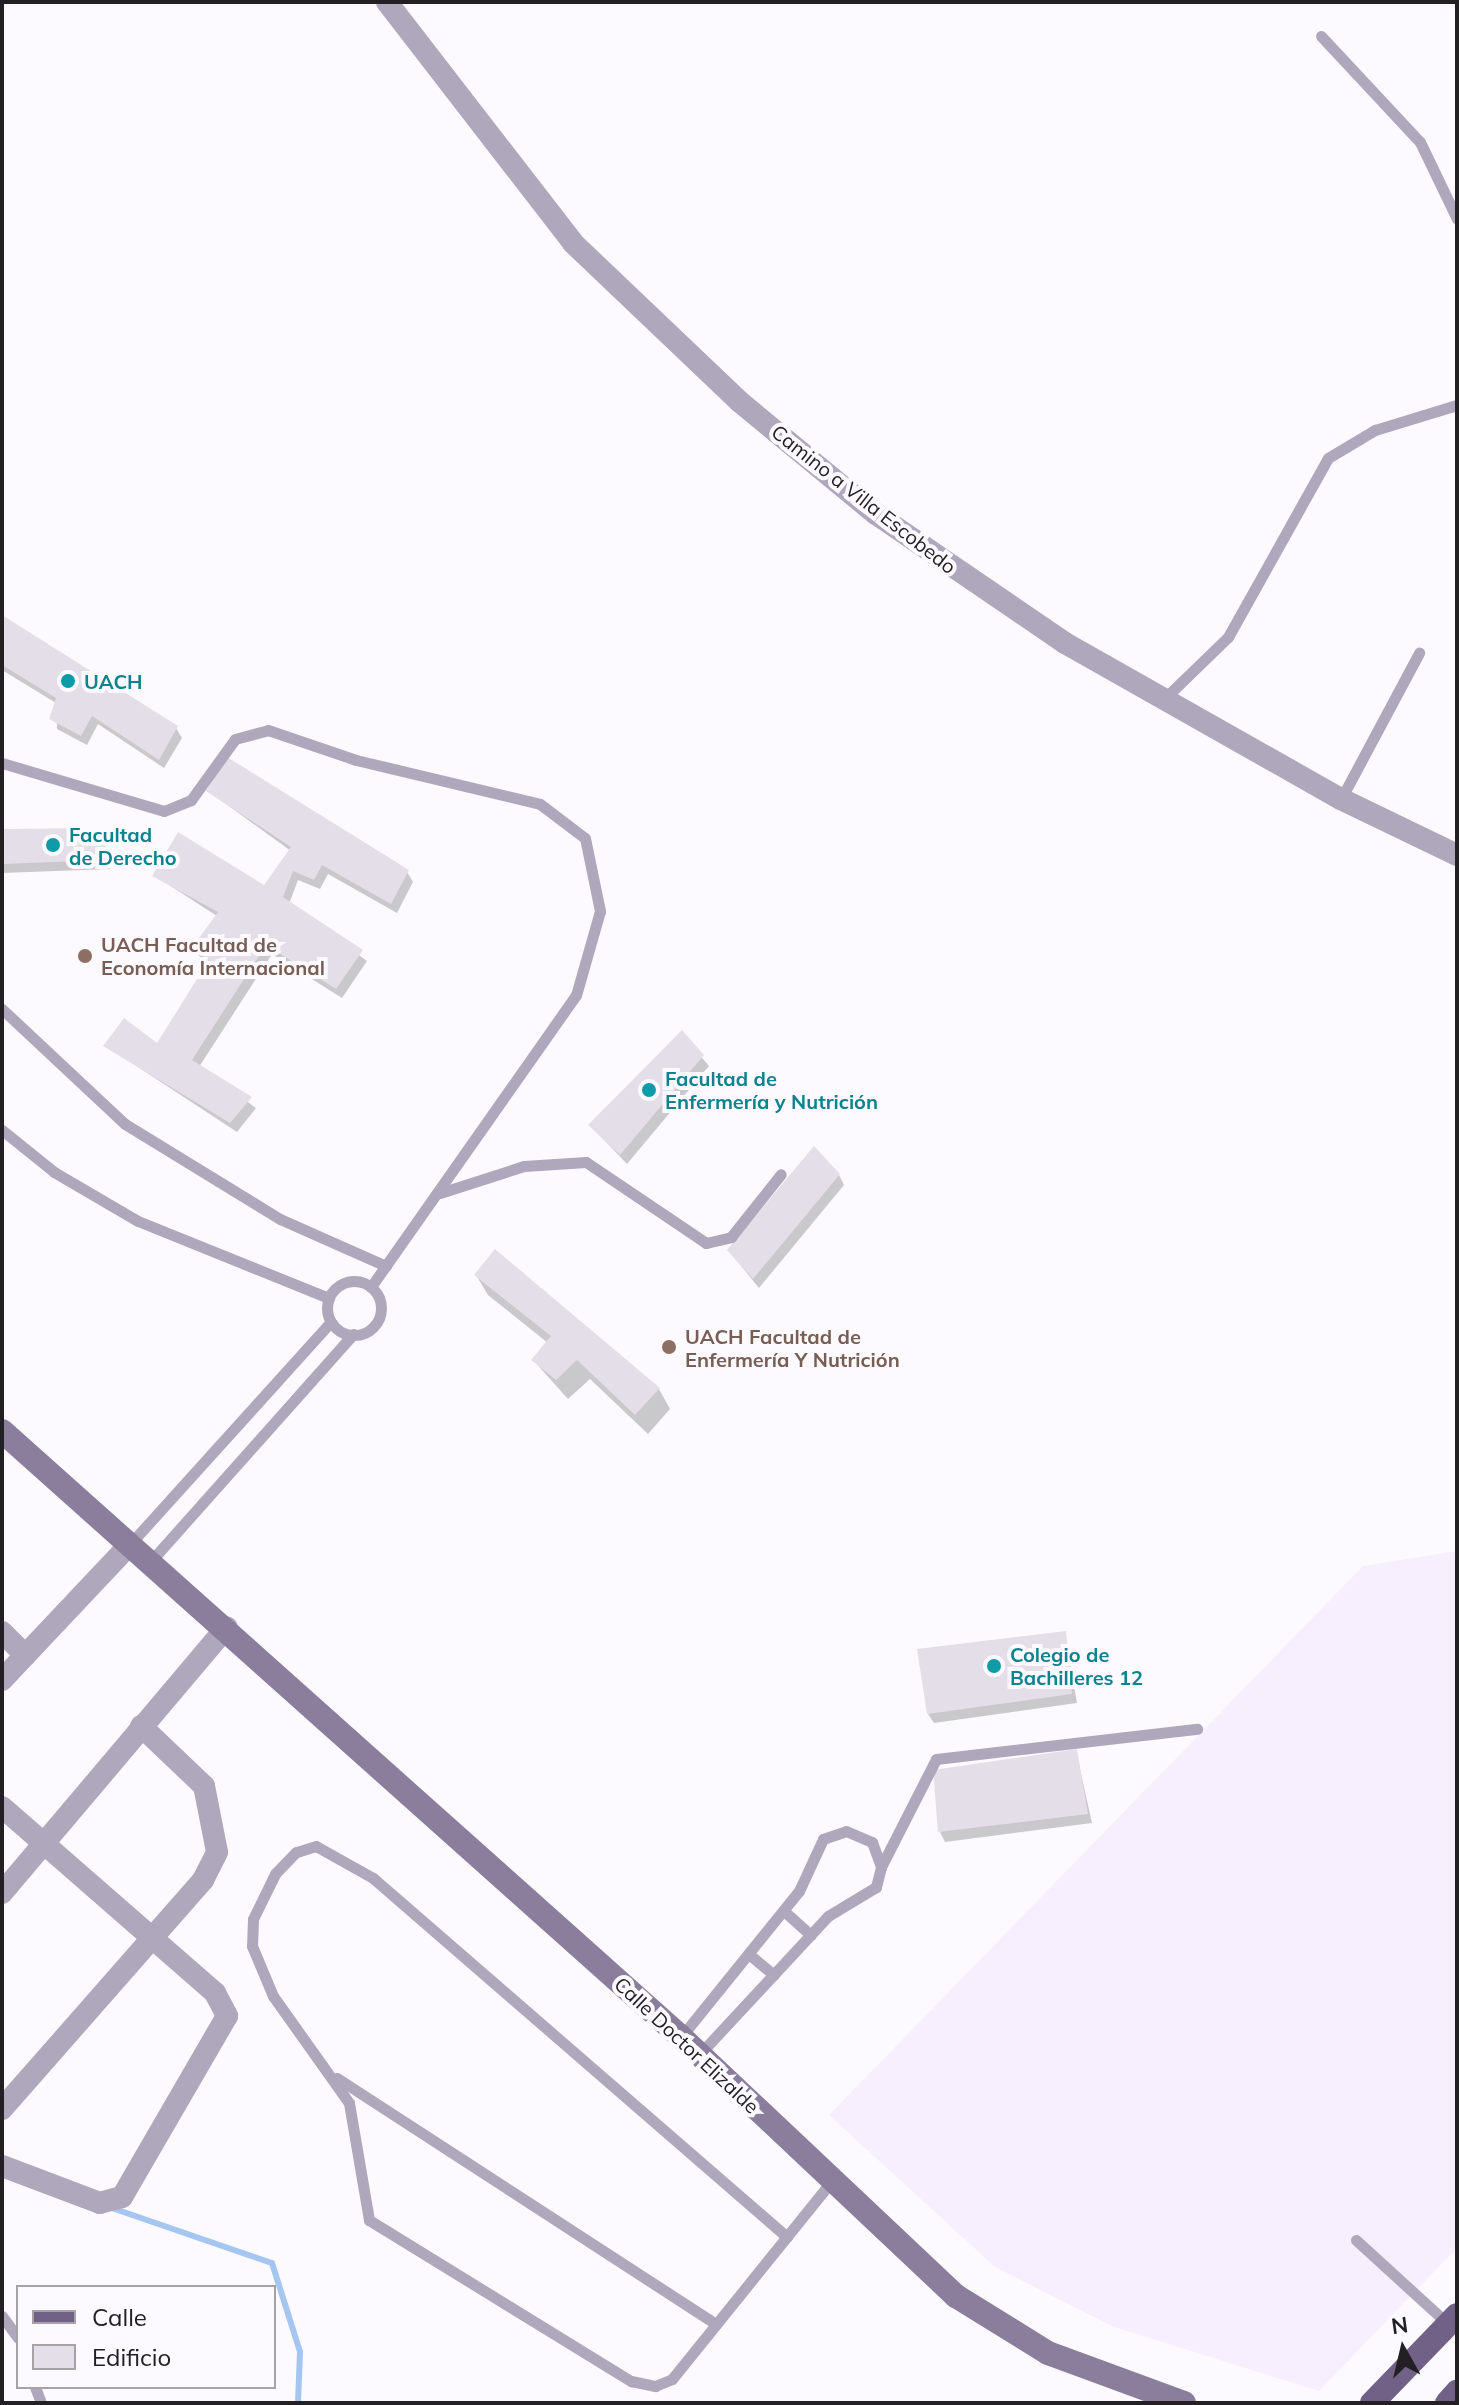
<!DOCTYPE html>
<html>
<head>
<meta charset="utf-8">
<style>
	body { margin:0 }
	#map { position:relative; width:1459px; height:2405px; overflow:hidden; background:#fcfafe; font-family:Mulish,sans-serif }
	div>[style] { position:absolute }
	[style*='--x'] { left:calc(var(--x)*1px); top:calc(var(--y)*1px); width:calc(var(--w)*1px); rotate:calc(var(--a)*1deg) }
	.built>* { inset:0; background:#f7effd }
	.shadow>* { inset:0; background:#0003 }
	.stream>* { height:6px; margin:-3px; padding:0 3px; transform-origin:3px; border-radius:3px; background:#a6c6f2 }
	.building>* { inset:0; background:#e4dee8 }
	.lane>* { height:11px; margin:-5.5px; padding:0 5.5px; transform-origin:5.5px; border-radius:5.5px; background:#afa7bc }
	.lane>.ring { margin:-5.5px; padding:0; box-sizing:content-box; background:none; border:11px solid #afa7bc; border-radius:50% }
	.street>* { height:22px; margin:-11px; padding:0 11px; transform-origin:11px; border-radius:11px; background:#afa7bc }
	.secondary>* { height:24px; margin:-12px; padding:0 12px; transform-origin:12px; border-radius:12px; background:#8b7e9d }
	.primary>* { height:24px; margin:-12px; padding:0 12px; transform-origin:12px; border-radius:12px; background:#716187 }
	.dots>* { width:22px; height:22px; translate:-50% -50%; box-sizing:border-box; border:4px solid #fcfafe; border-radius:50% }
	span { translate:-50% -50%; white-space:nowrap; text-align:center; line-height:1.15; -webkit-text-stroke:8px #fcfafe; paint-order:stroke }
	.street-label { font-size:20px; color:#222023 }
	.culture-label { font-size:20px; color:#0d838f; font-weight:700 }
	.left { translate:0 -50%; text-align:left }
	.education-label { font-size:20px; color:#785e54; font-weight:700 }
	.frame { position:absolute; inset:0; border:4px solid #222023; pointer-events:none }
	.legend { position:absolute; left:16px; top:2285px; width:260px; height:104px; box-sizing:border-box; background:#fcfafe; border:2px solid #a5a3a6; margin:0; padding:10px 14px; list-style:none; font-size:24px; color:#222023 }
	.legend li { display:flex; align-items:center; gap:16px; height:40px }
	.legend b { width:40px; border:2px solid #a5a3a6 }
	.north { position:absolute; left:1363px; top:2309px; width:80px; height:80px; -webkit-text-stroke:6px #fcfafe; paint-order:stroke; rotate:352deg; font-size:22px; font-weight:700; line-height:32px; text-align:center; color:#222023 }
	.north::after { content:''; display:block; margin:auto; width:28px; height:36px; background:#222023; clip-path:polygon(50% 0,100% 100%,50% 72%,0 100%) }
</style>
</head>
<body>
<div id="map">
	<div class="built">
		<div style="clip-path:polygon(1457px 1551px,1457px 2248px,1319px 2391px,1114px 2327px,995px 2267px,829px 2115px,1363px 1566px)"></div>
	</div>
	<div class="shadow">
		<div style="clip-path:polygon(2px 617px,176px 728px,182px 738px,164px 768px,98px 724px,87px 745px,57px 729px,56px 703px,2px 670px)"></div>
		<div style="clip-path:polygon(208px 791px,407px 872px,413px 882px,397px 913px,328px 874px,320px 889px,298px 880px,289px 904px,367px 961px,342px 998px,272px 954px,199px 1067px,256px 1108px,237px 1132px,106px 1046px,157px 1046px,208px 964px,193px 950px,217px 916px,155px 876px,265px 887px,291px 851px)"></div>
		<div style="clip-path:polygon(102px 830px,110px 869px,2px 873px,2px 831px)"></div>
		<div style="clip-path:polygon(681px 1033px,709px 1066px,627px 1164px,591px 1126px)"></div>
		<div style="clip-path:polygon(839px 1175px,844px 1185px,759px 1288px,729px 1251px)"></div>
		<div style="clip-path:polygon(476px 1275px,659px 1389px,670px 1409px,648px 1434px,590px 1379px,568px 1399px,533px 1360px,548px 1343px,488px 1295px)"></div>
		<div style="clip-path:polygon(1065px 1634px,1077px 1703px,934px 1723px,928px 1714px)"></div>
		<div style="clip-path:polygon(1076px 1751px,1092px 1823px,945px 1842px,940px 1832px)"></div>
	</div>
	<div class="stream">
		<div style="--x:112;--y:2208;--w:169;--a:19"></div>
		<div style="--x:272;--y:2263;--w:93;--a:72.5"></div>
		<div style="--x:300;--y:2352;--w:51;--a:92.2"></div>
	</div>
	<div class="building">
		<div style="clip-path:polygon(2px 615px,178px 726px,159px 760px,92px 716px,81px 736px,49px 719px,56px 698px,2px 665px)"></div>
		<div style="clip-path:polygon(227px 757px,409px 870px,391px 904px,322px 865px,314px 880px,293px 871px,283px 897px,363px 950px,336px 989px,266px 945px,192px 1060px,252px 1097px,230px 1123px,103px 1046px,124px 1018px,157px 1043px,209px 960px,191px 949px,218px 912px,152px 876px,178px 832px,264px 885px,291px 847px,206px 791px)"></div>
		<div style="clip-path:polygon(103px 828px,106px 860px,2px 864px,2px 829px)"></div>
		<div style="clip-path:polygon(682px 1030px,704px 1055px,620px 1155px,588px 1125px)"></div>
		<div style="clip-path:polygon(814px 1146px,840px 1174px,753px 1279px,727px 1250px)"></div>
		<div style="clip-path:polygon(495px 1249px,660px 1388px,635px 1415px,577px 1360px,556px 1380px,531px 1360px,551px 1336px,474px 1275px)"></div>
		<div style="clip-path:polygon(1066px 1631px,1072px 1694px,927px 1714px,917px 1649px)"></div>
		<div style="clip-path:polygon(1077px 1749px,1088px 1814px,938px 1832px,933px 1770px)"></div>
	</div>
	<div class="lane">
		<div style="--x:1321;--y:36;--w:145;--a:47"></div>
		<div style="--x:1420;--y:142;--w:85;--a:64.3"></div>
		<div style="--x:1163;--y:700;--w:91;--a:-44.1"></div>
		<div style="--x:1228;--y:637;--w:205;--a:-60.8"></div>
		<div style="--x:1328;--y:458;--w:55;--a:-30.8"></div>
		<div style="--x:1375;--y:430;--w:86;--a:-17"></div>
		<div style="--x:2;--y:763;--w:169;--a:16.5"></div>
		<div style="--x:164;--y:811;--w:29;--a:-22"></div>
		<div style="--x:191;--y:800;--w:75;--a:-54.2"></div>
		<div style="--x:235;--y:739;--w:34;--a:-15"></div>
		<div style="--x:268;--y:730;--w:93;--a:18.8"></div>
		<div style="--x:356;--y:760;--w:189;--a:13.4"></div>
		<div style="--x:540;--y:804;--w:56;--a:37.1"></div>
		<div style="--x:585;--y:838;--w:75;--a:78.4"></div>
		<div style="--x:600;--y:911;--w:87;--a:105.9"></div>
		<div style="--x:576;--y:995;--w:357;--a:125.1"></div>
		<div style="--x:1341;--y:799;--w:166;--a:-61.9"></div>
		<div style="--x:2;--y:1009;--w:168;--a:43.1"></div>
		<div style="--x:125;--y:1124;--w:182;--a:31.5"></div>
		<div style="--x:280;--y:1219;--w:116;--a:23.9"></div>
		<div style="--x:2;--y:1130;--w:67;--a:38.9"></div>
		<div style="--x:54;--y:1172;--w:97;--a:30.3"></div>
		<div style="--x:138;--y:1221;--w:206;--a:22"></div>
		<div style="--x:440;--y:1193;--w:88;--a:-17.8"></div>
		<div style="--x:524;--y:1166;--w:62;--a:-3.7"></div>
		<div style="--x:586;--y:1162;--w:145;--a:34"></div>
		<div style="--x:706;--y:1243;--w:26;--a:-13"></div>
		<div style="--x:731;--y:1237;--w:80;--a:-51.6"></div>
		<div class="ring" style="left:327px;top:1281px;width:43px;height:43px"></div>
		<div style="--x:131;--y:1543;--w:298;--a:-47.9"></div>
		<div style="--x:151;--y:1561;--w:304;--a:-48.3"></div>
		<div style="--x:881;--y:1867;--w:121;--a:-63"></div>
		<div style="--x:936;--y:1759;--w:263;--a:-6.6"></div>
		<div style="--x:784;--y:1911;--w:36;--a:42"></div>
		<div style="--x:750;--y:1955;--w:31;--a:40"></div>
		<div style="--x:681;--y:2037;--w:188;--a:-51.1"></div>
		<div style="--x:799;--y:1891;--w:57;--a:-65.2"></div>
		<div style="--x:823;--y:1839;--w:24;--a:-19"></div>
		<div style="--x:846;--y:1831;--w:28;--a:23"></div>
		<div style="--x:872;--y:1842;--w:27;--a:70"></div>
		<div style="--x:881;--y:1867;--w:21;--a:104"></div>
		<div style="--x:876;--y:1887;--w:56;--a:148.9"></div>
		<div style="--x:828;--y:1916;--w:190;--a:132.9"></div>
		<div style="--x:337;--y:2078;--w:452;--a:33"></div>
		<div style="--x:787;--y:2237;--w:548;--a:-139.07"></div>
		<div style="--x:373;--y:1878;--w:65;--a:-150.7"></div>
		<div style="--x:316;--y:1846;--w:21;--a:163"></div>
		<div style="--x:296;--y:1852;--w:30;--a:134"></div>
		<div style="--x:275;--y:1874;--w:50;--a:116.1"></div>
		<div style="--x:253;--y:1919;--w:27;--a:92"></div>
		<div style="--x:252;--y:1946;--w:54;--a:67.2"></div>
		<div style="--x:273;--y:1996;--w:131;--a:54.6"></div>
		<div style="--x:349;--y:2103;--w:119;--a:80.3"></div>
		<div style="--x:369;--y:2220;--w:308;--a:31.6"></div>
		<div style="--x:631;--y:2381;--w:25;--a:12"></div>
		<div style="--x:655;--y:2386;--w:18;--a:-22"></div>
		<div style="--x:672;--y:2379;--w:255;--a:-51.1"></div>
		<div style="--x:1356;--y:2240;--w:125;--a:42.4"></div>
		<div style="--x:2;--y:2316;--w:27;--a:54"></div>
		<div style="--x:35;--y:2387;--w:17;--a:69"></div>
	</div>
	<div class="street">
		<div style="--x:387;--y:2;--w:304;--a:52.3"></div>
		<div style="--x:573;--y:243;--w:231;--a:43.6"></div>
		<div style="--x:740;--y:402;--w:176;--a:39.5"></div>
		<div style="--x:876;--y:514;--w:229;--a:34.3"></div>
		<div style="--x:1065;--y:643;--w:317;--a:29.5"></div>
		<div style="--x:1341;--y:799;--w:129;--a:25.8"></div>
		<div style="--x:2;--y:1632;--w:33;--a:45"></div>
		<div style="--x:2;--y:1680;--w:188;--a:-46.7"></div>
		<div style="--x:2;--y:1807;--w:283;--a:41.1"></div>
		<div style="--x:215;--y:1993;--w:26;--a:62"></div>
		<div style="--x:227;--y:2016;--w:209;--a:120.1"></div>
		<div style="--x:122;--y:2197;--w:23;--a:165"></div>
		<div style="--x:100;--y:2203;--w:105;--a:-159.3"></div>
		<div style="--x:2;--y:1893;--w:348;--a:-49.8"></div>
		<div style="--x:2;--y:2109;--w:305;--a:-48.7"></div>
		<div style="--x:203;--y:1880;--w:31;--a:-63"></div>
		<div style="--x:217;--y:1852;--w:67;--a:-101.1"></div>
		<div style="--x:204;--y:1786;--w:87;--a:-136.4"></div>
	</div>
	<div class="secondary">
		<div style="--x:2;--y:1431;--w:910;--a:41.75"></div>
		<div style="--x:681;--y:2037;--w:378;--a:43.3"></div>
		<div style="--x:956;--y:2296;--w:108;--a:31.8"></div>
		<div style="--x:1048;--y:2353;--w:145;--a:20.2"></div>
	</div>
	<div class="primary">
		<div style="--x:1372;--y:2403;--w:122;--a:-46"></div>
		<div style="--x:1447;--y:2403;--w:15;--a:-48"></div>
	</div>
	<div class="dots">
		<div style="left:68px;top:681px;background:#0f9aa8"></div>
		<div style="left:53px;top:845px;background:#0f9aa8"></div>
		<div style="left:85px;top:956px;background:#8d6e63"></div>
		<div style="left:649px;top:1090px;background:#0f9aa8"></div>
		<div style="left:669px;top:1347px;background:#8d6e63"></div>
		<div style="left:994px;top:1666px;background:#0f9aa8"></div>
	</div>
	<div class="street-label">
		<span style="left:864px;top:499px;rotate:38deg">Camino a Villa Escobedo</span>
		<span style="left:687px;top:2045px;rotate:43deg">Calle Doctor Elizalde</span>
	</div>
	<div class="culture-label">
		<span class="left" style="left:84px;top:681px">UACH</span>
		<span class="left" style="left:69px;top:846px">Facultad<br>de Derecho</span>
		<span class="left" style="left:665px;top:1090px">Facultad de<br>Enfermería y Nutrición</span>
		<span class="left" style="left:1010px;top:1666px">Colegio de<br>Bachilleres 12</span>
	</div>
	<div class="education-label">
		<span class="left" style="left:101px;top:956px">UACH Facultad de<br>Economía Internacional</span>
		<span class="left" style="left:685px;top:1348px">UACH Facultad de<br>Enfermería Y Nutrición</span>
	</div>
	<div class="frame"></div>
	<ul class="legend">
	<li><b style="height:10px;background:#716187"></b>Calle</li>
	<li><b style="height:22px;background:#e4dee8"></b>Edificio</li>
	</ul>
	<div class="north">N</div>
</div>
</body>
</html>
